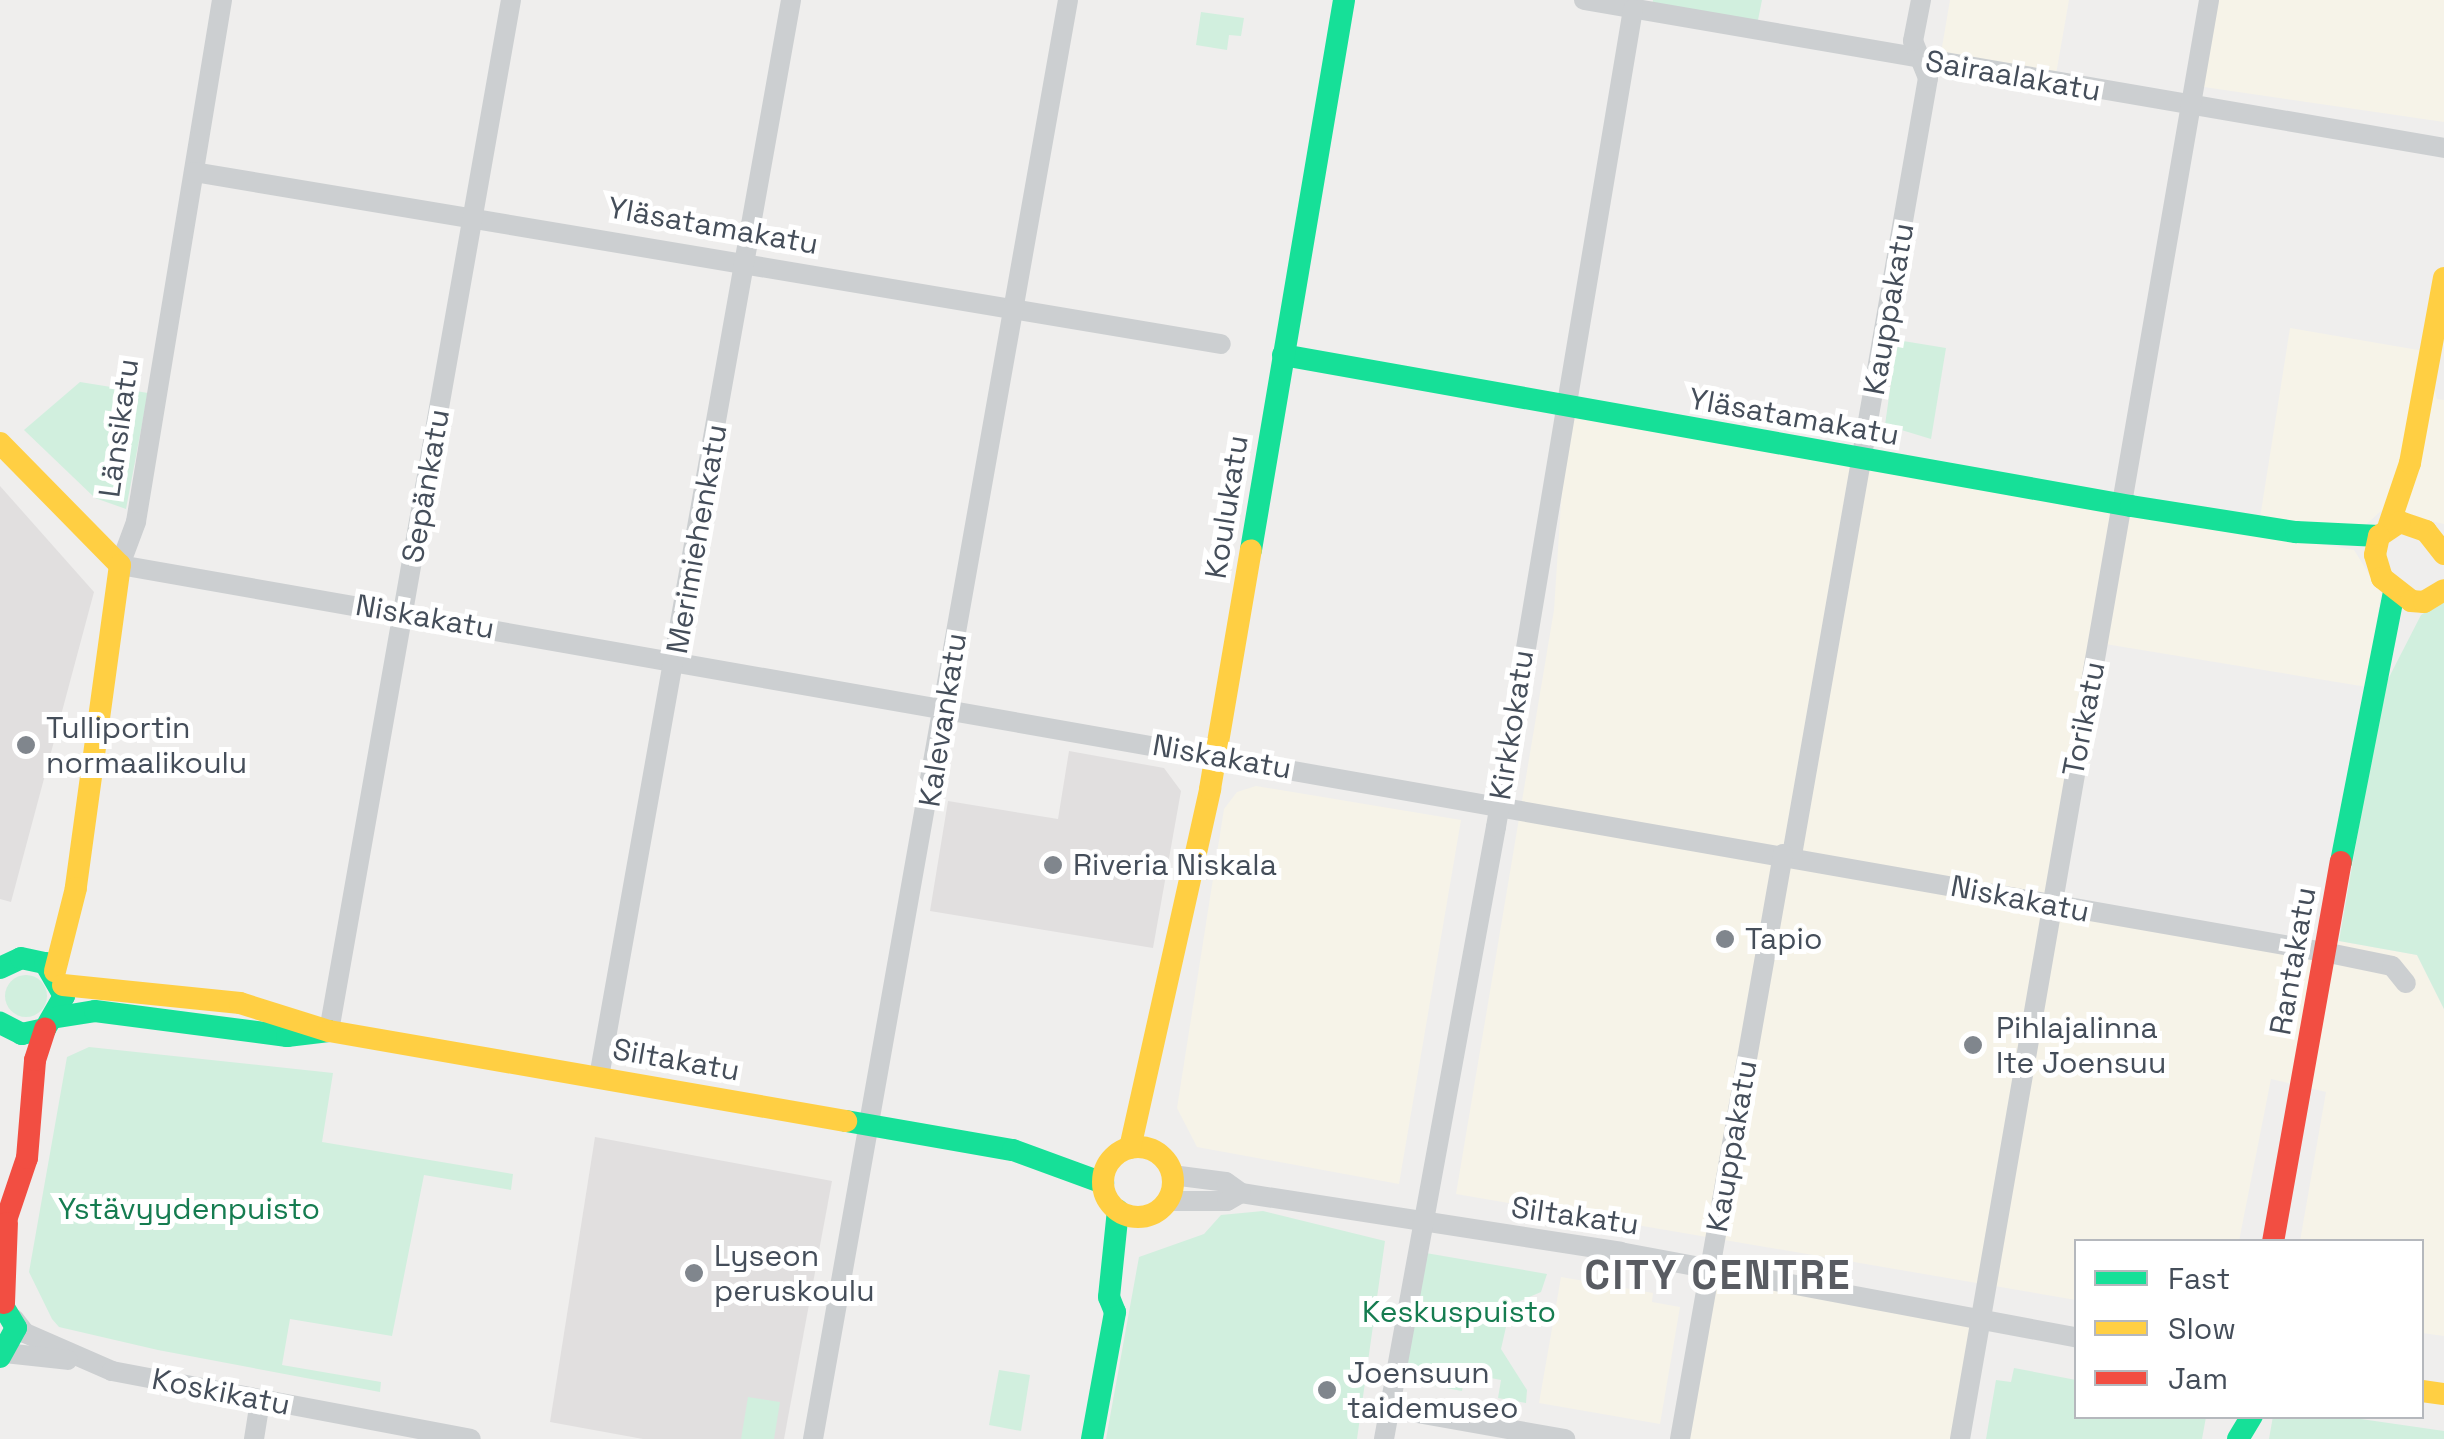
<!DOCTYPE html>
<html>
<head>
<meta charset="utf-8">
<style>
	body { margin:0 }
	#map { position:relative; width:2444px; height:1439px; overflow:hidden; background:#efeeed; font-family:"Space Grotesk",sans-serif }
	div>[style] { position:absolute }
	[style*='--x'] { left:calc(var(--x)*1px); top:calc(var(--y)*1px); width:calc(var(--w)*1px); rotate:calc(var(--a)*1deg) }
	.commercial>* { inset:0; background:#f6f3e8 }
	.education>* { inset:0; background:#e1dfdf }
	.green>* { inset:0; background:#d1efde }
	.round { border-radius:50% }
	.street>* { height:20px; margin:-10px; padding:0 10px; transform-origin:10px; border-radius:10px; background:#cccfd1 }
	.fast>* { height:22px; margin:-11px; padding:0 11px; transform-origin:11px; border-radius:11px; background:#16e098 }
	.slow>* { height:22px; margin:-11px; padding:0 11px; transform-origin:11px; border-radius:11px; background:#ffcf43 }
	.slow>.ring { margin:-11px; padding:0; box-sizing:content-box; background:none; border:22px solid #ffcf43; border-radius:50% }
	.jam>* { height:22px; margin:-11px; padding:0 11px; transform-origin:11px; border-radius:11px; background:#f24e42 }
	.dots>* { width:28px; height:28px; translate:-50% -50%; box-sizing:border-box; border:5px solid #fff; border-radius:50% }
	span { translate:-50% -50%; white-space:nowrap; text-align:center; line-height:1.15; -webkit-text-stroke:10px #fff; paint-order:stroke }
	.street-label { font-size:30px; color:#454e5a }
	.poi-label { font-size:30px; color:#454e5a }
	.left { translate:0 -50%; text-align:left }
	.park-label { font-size:30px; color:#157c50 }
	.district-label { font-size:40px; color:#595c62; font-weight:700; letter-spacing:2.5px }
	.legend { position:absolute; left:2074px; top:1239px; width:350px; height:180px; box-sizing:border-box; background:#fff; border:2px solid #b5b8bd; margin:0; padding:12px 18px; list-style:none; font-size:30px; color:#454e5a }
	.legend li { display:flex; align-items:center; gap:20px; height:50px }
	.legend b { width:50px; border:2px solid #b5b8bd }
</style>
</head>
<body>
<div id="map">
	<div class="commercial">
		<div style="clip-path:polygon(1950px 0,2069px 0,2055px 80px,1940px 59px)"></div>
		<div style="clip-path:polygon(2205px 0,2444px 0,2444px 122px,2190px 85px)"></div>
		<div style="clip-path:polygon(2290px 328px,2424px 351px,2437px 399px,2444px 400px,2444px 524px,2382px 510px,2359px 531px,2260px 518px)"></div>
		<div style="clip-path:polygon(1567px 412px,2354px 550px,2381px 593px,2367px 687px,2099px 643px,2055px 898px,2323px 948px,2339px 941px,2417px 955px,2444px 1009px,2444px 1336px,2422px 1333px,2422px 1242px,2300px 1241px,2326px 1092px,2271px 1079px,2239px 1241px,2076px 1242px,2076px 1300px,1456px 1194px,1554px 610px)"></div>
		<div style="clip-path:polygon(1256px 786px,1461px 820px,1399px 1184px,1197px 1147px,1177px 1108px,1224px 809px,1237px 792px)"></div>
		<div style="clip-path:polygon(1710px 1269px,1977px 1318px,1955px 1439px,1680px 1439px)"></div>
		<div style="clip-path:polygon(1561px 1277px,1653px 1293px,1652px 1302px,1680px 1307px,1660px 1424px,1539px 1403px)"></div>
	</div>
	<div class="education">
		<div style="clip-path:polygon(0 486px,94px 592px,11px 902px,0 899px)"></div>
		<div style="clip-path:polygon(1069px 751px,1164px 768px,1181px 791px,1153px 948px,930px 911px,948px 801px,1058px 819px)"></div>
		<div style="clip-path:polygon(595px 1137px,832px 1181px,784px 1439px,643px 1439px,550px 1422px)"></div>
	</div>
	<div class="green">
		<div style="clip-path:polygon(1653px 0,1762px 0,1757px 25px,1652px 7px)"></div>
		<div style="clip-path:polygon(1201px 12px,1244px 18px,1241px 36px,1229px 35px,1227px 50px,1196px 45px)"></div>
		<div style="clip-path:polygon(1897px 340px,1946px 348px,1931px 439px,1885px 425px)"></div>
		<div style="clip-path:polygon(80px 382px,148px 393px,126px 509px,95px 498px,24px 430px)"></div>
		<div style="clip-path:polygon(2444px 600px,2444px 1009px,2417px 955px,2339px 941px,2383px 689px,2421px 615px)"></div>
		<div class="round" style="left:5px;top:975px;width:42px;height:42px"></div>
		<div style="clip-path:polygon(89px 1047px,333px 1073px,322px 1142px,513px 1174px,511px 1190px,424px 1175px,392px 1336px,290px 1319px,282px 1365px,381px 1382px,380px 1392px,158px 1350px,59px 1327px,52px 1319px,29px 1272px,67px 1057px)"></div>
		<div style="clip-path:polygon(1263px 1211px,1385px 1241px,1357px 1439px,1106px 1439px,1139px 1257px,1204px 1234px,1221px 1215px)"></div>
		<div style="clip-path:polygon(1420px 1252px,1547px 1274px,1541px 1292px,1511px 1305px,1501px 1349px,1527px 1390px,1526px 1403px,1498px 1398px,1501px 1380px,1465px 1373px,1462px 1391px,1397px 1379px)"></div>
		<div style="clip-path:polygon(2014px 1368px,2076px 1380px,2076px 1416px,2206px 1417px,2202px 1439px,1986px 1439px,1996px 1380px,2011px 1382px)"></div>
		<div style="clip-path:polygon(999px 1370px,1030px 1375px,1021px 1431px,989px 1425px)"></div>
		<div style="clip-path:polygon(748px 1397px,780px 1402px,774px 1439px,741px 1439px)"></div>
		<div style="clip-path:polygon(2273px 1416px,2347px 1417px,2444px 1431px,2444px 1439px,2269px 1439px)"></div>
	</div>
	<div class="street">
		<div style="--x:222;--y:0;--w:529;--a:99.36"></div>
		<div style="--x:136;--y:522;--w:46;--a:110.4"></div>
		<div style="--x:120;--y:565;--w:2238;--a:9.96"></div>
		<div style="--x:2324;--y:952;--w:69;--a:11.6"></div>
		<div style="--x:2392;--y:966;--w:22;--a:51"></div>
		<div style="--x:1584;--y:0;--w:873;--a:9.76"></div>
		<div style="--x:194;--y:172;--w:1041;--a:9.51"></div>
		<div style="--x:1792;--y:855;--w:789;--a:-80.07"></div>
		<div style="--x:1928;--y:78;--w:40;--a:-112"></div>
		<div style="--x:1913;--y:41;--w:42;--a:-79"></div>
		<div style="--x:329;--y:1031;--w:1047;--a:-79.99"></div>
		<div style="--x:599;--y:1077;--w:1094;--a:-79.89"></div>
		<div style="--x:1172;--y:1175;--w:54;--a:7.4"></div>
		<div style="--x:1226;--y:1182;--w:19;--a:36"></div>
		<div style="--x:1241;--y:1193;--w:384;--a:8.8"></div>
		<div style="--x:1620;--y:1252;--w:464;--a:10.6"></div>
		<div style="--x:1167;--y:1201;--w:60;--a:0"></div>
		<div style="--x:1227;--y:1201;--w:16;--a:-30"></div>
		<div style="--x:14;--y:1319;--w:18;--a:52"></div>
		<div style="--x:25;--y:1333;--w:95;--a:23.6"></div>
		<div style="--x:112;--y:1371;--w:365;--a:10.7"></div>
		<div style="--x:5;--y:1353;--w:63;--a:6.3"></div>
		<div style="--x:1389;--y:1408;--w:179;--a:10"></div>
		<div style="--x:254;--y:1439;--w:39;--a:-81"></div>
		<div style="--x:813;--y:1439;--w:1461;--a:-79.95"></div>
		<div style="--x:1384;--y:1439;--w:622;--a:-79.63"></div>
		<div style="--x:1496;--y:827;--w:829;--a:-80.49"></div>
		<div style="--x:1680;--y:1439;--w:594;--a:-80.01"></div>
		<div style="--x:1960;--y:1439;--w:1460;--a:-80.18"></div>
	</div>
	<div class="fast">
		<div style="--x:1283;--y:355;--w:861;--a:10.1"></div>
		<div style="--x:2131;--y:506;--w:167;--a:9"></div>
		<div style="--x:2296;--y:532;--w:83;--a:2.8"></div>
		<div style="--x:1251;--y:550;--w:558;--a:-80.4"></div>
		<div style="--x:2341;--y:862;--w:275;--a:-78.9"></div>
		<div style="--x:0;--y:968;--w:23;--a:-25"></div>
		<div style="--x:21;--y:958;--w:25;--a:12"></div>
		<div style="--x:45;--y:963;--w:38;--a:60"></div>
		<div style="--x:64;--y:996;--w:38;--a:120"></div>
		<div style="--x:45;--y:1029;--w:24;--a:168"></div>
		<div style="--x:22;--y:1034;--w:25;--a:-153"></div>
		<div style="--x:58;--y:1017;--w:37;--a:-9"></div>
		<div style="--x:95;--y:1011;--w:194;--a:7.4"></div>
		<div style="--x:287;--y:1036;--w:42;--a:-6.8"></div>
		<div style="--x:846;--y:1121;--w:169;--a:9.9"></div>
		<div style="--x:1013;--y:1150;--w:96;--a:20.1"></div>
		<div style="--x:0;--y:1301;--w:31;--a:59"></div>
		<div style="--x:16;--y:1328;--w:33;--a:119"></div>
		<div style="--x:1092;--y:1439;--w:129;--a:-79.7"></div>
		<div style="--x:1115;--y:1312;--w:16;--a:-112"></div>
		<div style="--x:1109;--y:1297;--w:87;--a:-84.1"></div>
		<div style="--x:2238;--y:1439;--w:27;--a:-59"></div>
	</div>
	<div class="slow">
		<div style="--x:0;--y:443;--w:171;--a:45.5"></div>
		<div style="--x:120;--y:565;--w:326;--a:97.8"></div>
		<div style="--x:76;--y:888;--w:86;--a:104.2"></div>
		<div style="--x:2389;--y:525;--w:65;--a:-71.3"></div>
		<div style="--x:2410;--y:463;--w:188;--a:-79.6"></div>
		<div style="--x:2444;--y:554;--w:29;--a:-128"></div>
		<div style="--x:2426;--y:531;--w:28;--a:-161"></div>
		<div style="--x:2400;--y:522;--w:25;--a:146"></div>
		<div style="--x:2379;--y:536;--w:19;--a:102"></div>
		<div style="--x:2375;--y:555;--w:24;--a:73"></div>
		<div style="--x:2382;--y:578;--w:37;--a:38"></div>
		<div style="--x:2411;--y:601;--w:13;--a:4"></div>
		<div style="--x:2424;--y:602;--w:23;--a:-31"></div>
		<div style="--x:63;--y:985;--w:178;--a:5.8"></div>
		<div style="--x:240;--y:1003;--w:93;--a:17.5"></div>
		<div style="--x:329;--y:1031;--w:525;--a:9.88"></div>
		<div class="ring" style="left:1103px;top:1147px;width:48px;height:48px"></div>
		<div style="--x:1130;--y:1148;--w:368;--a:-77.4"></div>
		<div style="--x:1210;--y:789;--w:242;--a:-80.3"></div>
		<div style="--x:2422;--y:1391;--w:22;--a:8"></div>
	</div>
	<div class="jam">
		<div style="--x:0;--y:1238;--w:84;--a:-71.4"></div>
		<div style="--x:27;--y:1158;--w:98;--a:-85.3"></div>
		<div style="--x:35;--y:1060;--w:33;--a:-72"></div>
		<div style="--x:2273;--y:1242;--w:386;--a:-79.9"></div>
		<div style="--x:4;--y:1303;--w:80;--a:-87.9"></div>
	</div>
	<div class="dots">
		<div style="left:26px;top:745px;background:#80868d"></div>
		<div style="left:1053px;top:865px;background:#80868d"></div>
		<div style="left:1725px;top:939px;background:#80868d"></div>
		<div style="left:1973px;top:1045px;background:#80868d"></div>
		<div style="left:694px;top:1273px;background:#80868d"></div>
		<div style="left:1327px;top:1390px;background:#80868d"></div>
	</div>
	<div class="street-label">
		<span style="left:2013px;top:76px;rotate:10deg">Sairaalakatu</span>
		<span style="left:713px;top:226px;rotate:10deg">Yläsatamakatu</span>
		<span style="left:1889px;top:309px;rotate:-80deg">Kauppakatu</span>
		<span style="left:1794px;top:417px;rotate:10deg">Yläsatamakatu</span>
		<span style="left:119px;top:428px;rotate:-82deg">Länsikatu</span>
		<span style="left:426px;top:486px;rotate:-80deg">Sepänkatu</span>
		<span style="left:1227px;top:507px;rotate:-81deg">Koulukatu</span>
		<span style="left:697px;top:539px;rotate:-80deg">Merimiehenkatu</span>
		<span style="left:425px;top:617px;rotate:10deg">Niskakatu</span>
		<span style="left:2084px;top:719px;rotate:-79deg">Torikatu</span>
		<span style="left:943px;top:720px;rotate:-81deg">Kalevankatu</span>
		<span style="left:1512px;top:725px;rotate:-81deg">Kirkkokatu</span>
		<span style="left:1222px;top:757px;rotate:10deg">Niskakatu</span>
		<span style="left:2020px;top:899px;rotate:11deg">Niskakatu</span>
		<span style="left:2293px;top:961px;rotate:-80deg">Rantakatu</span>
		<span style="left:676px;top:1060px;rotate:10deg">Siltakatu</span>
		<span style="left:1732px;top:1146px;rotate:-80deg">Kauppakatu</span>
		<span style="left:1575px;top:1216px;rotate:8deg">Siltakatu</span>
		<span style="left:221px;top:1392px;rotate:11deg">Koskikatu</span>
	</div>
	<div class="poi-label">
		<span class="left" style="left:46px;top:745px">Tulliportin<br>normaalikoulu</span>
		<span class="left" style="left:1073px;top:865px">Riveria Niskala</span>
		<span class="left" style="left:1745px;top:939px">Tapio</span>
		<span class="left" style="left:1996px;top:1045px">Pihlajalinna<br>Ite Joensuu</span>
		<span class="left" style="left:714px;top:1273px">Lyseon<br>peruskoulu</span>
		<span class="left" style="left:1347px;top:1390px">Joensuun<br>taidemuseo</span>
	</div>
	<div class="park-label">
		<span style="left:189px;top:1209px">Ystävyydenpuisto</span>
		<span style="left:1459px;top:1312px">Keskuspuisto</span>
	</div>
	<div class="district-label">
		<span style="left:1718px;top:1276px">CITY CENTRE</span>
	</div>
	<ul class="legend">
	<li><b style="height:12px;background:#16e098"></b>Fast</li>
	<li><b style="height:12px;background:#ffcf43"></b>Slow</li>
	<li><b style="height:12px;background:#f24e42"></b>Jam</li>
	</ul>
</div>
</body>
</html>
